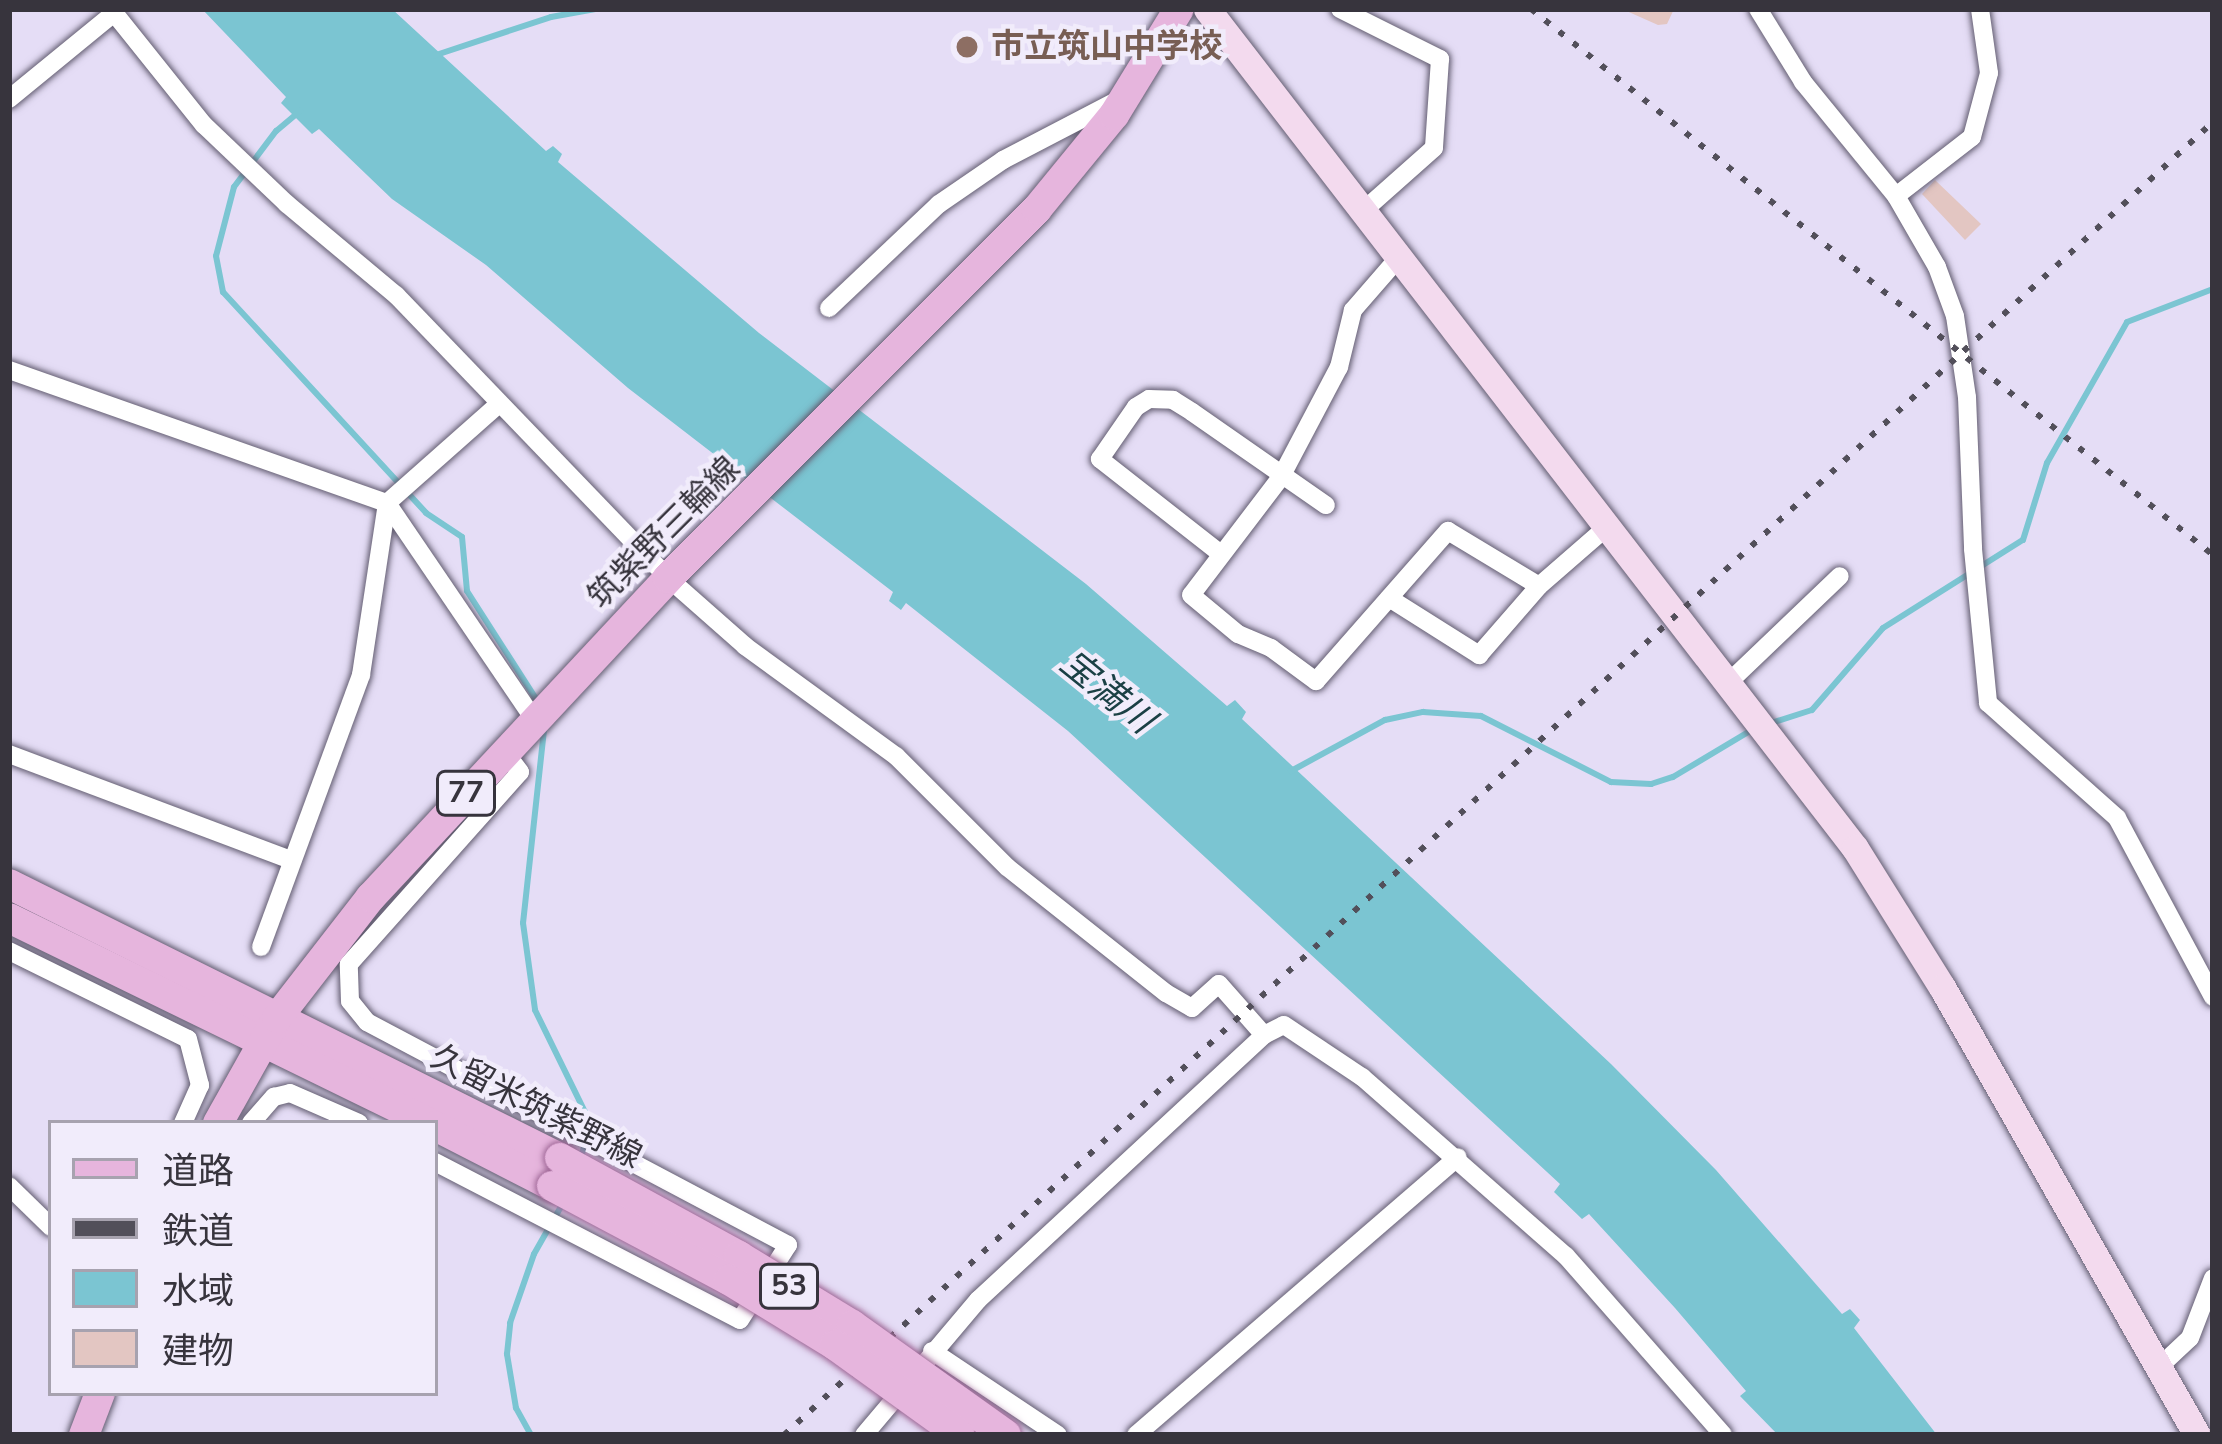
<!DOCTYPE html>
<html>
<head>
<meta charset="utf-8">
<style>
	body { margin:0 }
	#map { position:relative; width:2222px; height:1444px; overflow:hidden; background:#e5ddf6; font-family:"Nunito Sans","Noto Sans JP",sans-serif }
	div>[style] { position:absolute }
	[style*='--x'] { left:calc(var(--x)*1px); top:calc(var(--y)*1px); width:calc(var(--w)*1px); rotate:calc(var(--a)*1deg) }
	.water>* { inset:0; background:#7bc5d2 }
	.stream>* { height:6px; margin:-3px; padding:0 3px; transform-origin:3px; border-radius:3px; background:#7bc5d2 }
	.building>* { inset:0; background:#e3c6c2 }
	.roads { filter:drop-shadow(0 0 3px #635d71) drop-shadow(0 0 3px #635d71) }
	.street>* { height:18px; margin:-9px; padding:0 9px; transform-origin:9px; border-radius:9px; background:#fff }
	.secondary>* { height:27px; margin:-13.5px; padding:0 13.5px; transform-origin:13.5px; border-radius:13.5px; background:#f3daee }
	.primary>* { height:30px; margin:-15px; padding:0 15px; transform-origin:15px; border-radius:15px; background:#e6b5dd }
	.rail>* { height:6px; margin-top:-3px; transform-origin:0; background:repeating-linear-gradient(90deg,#524f5a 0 6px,transparent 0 18px) }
	.bridges { filter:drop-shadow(0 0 3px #9e6796) drop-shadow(0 0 3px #9e6796) }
	.primary-bridge>* { height:30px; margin:-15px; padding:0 15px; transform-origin:15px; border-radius:15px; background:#e6b5dd }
	.dots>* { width:33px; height:33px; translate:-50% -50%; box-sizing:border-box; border:6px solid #f1ecfb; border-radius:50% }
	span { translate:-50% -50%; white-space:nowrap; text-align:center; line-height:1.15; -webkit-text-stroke:9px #f1ecfb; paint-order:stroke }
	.shield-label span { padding:3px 9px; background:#f1ecfb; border:3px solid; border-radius:9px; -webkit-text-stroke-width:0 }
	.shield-label { font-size:30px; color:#37343d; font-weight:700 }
	.education-label { font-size:33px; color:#785e54; font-weight:700 }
	.left { translate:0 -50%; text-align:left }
	.street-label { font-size:33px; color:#37343d }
	.water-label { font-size:36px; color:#1b4045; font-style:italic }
	.frame { position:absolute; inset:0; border:12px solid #37343d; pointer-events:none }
	.legend { position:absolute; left:48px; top:1120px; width:390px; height:276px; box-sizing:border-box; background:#f1ecfb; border:3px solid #a7a2af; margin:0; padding:15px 21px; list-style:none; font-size:36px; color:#37343d }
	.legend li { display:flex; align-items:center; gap:24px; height:60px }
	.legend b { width:60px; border:3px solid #a7a2af }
</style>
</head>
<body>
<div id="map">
	<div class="water">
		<div style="clip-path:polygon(202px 9px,392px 9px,546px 151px,553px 146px,562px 154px,558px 162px,759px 333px,1086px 584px,1227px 706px,1235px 700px,1246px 712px,1242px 719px,1611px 1064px,1716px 1170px,1842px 1314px,1850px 1309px,1860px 1320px,1854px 1328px,1937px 1435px,1778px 1435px,1740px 1396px,1746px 1391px,1675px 1308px,1589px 1214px,1582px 1219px,1554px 1192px,1560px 1184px,1068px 731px,906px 603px,901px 610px,889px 601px,893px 592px,628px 388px,486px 265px,392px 199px,319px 129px,312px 134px,281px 103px,286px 97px)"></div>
	</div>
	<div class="stream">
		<div style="--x:433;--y:56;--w:124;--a:-18.3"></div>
		<div style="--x:551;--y:17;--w:45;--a:-10.3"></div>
		<div style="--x:300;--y:111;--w:31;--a:140"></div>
		<div style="--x:276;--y:131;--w:70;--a:126.9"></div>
		<div style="--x:234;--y:187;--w:71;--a:104.6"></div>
		<div style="--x:216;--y:256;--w:37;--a:79"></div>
		<div style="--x:223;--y:292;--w:300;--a:47.4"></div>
		<div style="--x:426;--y:513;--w:43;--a:33.7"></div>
		<div style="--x:462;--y:537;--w:54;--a:84.7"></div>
		<div style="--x:467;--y:591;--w:135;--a:57.4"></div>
		<div style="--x:1768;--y:724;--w:46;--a:-17.7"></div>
		<div style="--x:1812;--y:710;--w:108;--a:-49.1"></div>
		<div style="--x:1883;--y:628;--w:165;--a:-32.2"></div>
		<div style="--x:2023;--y:540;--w:81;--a:-72.7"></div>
		<div style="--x:2047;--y:463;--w:162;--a:-60.4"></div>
		<div style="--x:2127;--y:322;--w:92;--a:-21"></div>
		<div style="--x:544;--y:730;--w:194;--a:96.2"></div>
		<div style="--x:523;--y:923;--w:88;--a:82.1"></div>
		<div style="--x:535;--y:1010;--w:114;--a:63.9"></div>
		<div style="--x:585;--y:1112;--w:26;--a:86"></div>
		<div style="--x:587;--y:1138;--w:20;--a:108"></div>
		<div style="--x:1291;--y:771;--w:107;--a:-28.5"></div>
		<div style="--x:1385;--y:720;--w:39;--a:-12"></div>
		<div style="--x:1423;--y:712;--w:58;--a:3.9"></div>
		<div style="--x:1481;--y:716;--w:146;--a:26.9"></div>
		<div style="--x:1611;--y:782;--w:40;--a:2.9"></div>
		<div style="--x:1651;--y:784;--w:23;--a:-18"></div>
		<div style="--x:1673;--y:777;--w:96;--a:-30.9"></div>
		<div style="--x:531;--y:1435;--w:31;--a:-119"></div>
		<div style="--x:516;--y:1408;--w:55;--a:-99.5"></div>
		<div style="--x:507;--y:1354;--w:31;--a:-84"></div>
		<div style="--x:510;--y:1323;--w:73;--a:-70.8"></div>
		<div style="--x:534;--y:1254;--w:59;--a:-60.4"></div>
	</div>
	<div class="building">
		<div style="clip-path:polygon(1622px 9px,1674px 9px,1667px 24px,1658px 25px)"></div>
		<div style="clip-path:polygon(1935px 180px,1981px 224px,1965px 240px,1922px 194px)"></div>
	</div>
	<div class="roads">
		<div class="street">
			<div style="--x:111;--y:9;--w:149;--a:51.3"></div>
			<div style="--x:204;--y:125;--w:115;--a:43.6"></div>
			<div style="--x:287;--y:204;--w:142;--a:39.9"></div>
			<div style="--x:396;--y:295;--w:393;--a:46.1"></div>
			<div style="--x:668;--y:578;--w:103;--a:41.4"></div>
			<div style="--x:745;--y:646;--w:187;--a:36.1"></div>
			<div style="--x:896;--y:756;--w:157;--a:45"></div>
			<div style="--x:1007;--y:867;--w:203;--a:38.4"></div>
			<div style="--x:1166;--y:993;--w:30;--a:30"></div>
			<div style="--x:1192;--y:1008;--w:36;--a:-42"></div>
			<div style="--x:1219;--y:984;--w:68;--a:48.6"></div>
			<div style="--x:1340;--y:9;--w:112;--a:26.6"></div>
			<div style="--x:1440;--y:59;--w:89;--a:93.9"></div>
			<div style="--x:1434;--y:148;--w:84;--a:138.4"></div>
			<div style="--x:1758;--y:9;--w:86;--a:58.3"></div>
			<div style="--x:1803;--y:82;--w:147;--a:50.8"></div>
			<div style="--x:1896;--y:196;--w:82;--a:60"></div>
			<div style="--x:1937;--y:267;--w:52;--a:69.8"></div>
			<div style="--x:1955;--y:316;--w:82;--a:81.6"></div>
			<div style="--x:1967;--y:397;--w:152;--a:87.7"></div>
			<div style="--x:1973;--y:549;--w:155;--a:84.4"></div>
			<div style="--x:1988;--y:703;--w:173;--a:41.7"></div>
			<div style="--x:2117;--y:818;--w:203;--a:61.8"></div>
			<div style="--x:9;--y:99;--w:136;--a:-39.3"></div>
			<div style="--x:1896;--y:196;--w:96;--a:-37.8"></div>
			<div style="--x:1972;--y:137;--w:66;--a:-75.1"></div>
			<div style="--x:1989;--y:73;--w:65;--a:-98"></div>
			<div style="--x:1400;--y:256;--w:72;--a:131"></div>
			<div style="--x:1353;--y:310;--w:59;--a:103.8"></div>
			<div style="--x:1339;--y:367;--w:124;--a:117.8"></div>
			<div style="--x:1281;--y:477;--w:148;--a:127.3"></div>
			<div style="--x:1191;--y:595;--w:61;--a:39.7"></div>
			<div style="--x:1238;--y:634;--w:36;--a:23"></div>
			<div style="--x:1271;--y:648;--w:56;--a:36.3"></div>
			<div style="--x:1316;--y:681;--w:200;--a:-48.7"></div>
			<div style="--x:1448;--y:531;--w:106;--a:31.1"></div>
			<div style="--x:829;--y:308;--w:151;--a:-43.4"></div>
			<div style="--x:939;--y:204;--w:78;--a:-34.5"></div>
			<div style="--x:1003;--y:160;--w:132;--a:-27.5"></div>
			<div style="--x:9;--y:370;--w:401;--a:19.4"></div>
			<div style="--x:387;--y:503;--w:260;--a:55.8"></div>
			<div style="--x:1221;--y:554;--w:154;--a:-141.9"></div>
			<div style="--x:1100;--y:459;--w:63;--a:-55.3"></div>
			<div style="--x:1136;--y:407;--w:15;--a:-32"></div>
			<div style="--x:1149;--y:399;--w:24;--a:2"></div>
			<div style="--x:1173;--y:400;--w:22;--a:32"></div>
			<div style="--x:1192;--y:412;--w:163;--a:34.8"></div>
			<div style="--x:1389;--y:598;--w:107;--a:32.3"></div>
			<div style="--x:1479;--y:655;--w:91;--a:-49"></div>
			<div style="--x:1539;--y:586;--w:91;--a:-41"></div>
			<div style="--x:1729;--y:682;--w:153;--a:-43.7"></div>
			<div style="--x:9;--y:754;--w:301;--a:20.6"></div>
			<div style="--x:261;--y:947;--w:290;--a:-69.8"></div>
			<div style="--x:361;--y:675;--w:174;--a:-81.4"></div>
			<div style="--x:387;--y:503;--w:149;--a:-41.5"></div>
			<div style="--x:9;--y:951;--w:199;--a:26.2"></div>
			<div style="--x:188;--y:1039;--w:48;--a:75.4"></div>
			<div style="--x:200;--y:1085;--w:42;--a:114.1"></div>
			<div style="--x:251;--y:1123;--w:35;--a:-49"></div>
			<div style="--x:274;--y:1097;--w:16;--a:-14"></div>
			<div style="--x:290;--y:1093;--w:75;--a:23.5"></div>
			<div style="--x:435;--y:1162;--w:343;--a:27.4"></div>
			<div style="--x:740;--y:1320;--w:89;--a:-57.4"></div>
			<div style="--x:788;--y:1245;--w:476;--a:-152.1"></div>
			<div style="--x:367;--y:1022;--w:27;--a:-129"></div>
			<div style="--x:350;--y:1001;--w:37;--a:-92"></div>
			<div style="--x:349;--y:964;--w:257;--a:-48.3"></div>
			<div style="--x:520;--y:772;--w:26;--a:-127"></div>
			<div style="--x:9;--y:1186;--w:59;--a:44.3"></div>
			<div style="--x:932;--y:1351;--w:151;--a:33.7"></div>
			<div style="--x:2159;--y:1367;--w:42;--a:-43.1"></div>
			<div style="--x:2190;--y:1338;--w:64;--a:-69"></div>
			<div style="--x:864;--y:1435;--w:177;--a:-49.8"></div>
			<div style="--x:978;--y:1300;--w:390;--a:-42.8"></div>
			<div style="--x:1264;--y:1035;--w:22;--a:-27"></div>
			<div style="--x:1284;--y:1025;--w:94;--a:33.7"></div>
			<div style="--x:1362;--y:1077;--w:271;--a:41.3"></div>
			<div style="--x:1566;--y:1256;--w:238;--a:48.7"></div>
			<div style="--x:1136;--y:1435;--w:425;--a:-40.8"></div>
		</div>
		<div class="secondary">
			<div style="--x:1207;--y:9;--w:1060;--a:52.32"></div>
			<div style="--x:1855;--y:848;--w:164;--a:58"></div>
			<div style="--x:1942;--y:987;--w:515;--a:60.35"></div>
		</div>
		<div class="primary">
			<div style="--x:9;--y:884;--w:615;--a:26.44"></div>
			<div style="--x:9;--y:918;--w:467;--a:26"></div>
			<div style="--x:218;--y:1123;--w:120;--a:-60.7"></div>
			<div style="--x:277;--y:1018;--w:153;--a:-52.2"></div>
			<div style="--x:371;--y:897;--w:436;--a:-47"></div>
			<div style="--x:668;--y:578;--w:522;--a:-45"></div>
			<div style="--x:1037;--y:209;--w:122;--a:-50.7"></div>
			<div style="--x:1114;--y:115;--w:124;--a:-58.5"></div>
			<div style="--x:435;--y:1126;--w:131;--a:27.1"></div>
			<div style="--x:84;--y:1435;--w:45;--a:-69.1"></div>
		</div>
	</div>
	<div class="rail">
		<div style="--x:1531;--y:9;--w:874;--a:38.68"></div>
		<div style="--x:784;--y:1435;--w:1941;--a:-42.58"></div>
	</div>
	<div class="bridges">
		<div class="primary-bridge">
			<div style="--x:560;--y:1158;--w:204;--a:28.7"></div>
			<div style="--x:739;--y:1256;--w:132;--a:31.4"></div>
			<div style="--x:852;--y:1325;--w:189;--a:35.5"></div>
			<div style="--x:552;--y:1186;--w:200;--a:28"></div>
			<div style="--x:729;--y:1280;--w:124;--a:31.5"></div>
			<div style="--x:835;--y:1345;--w:154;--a:35.8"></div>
		</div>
	</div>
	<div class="dots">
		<div style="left:967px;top:47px;background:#8d6e63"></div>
	</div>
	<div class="shield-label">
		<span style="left:466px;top:793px">77</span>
		<span style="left:789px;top:1286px">53</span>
	</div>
	<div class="education-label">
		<span class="left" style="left:991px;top:47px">市立筑山中学校</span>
	</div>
	<div class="street-label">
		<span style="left:664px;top:533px;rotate:-45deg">筑紫野三輪線</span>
		<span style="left:536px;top:1107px;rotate:27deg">久留米筑紫野線</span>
	</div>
	<div class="water-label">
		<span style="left:1107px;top:692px;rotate:39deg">宝満川</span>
	</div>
	<div class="frame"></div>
	<ul class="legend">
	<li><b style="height:15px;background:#e6b5dd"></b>道路</li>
	<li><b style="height:15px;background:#524f5a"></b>鉄道</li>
	<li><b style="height:33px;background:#7bc5d2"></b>水域</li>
	<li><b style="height:33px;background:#e3c6c2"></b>建物</li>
	</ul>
</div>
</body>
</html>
